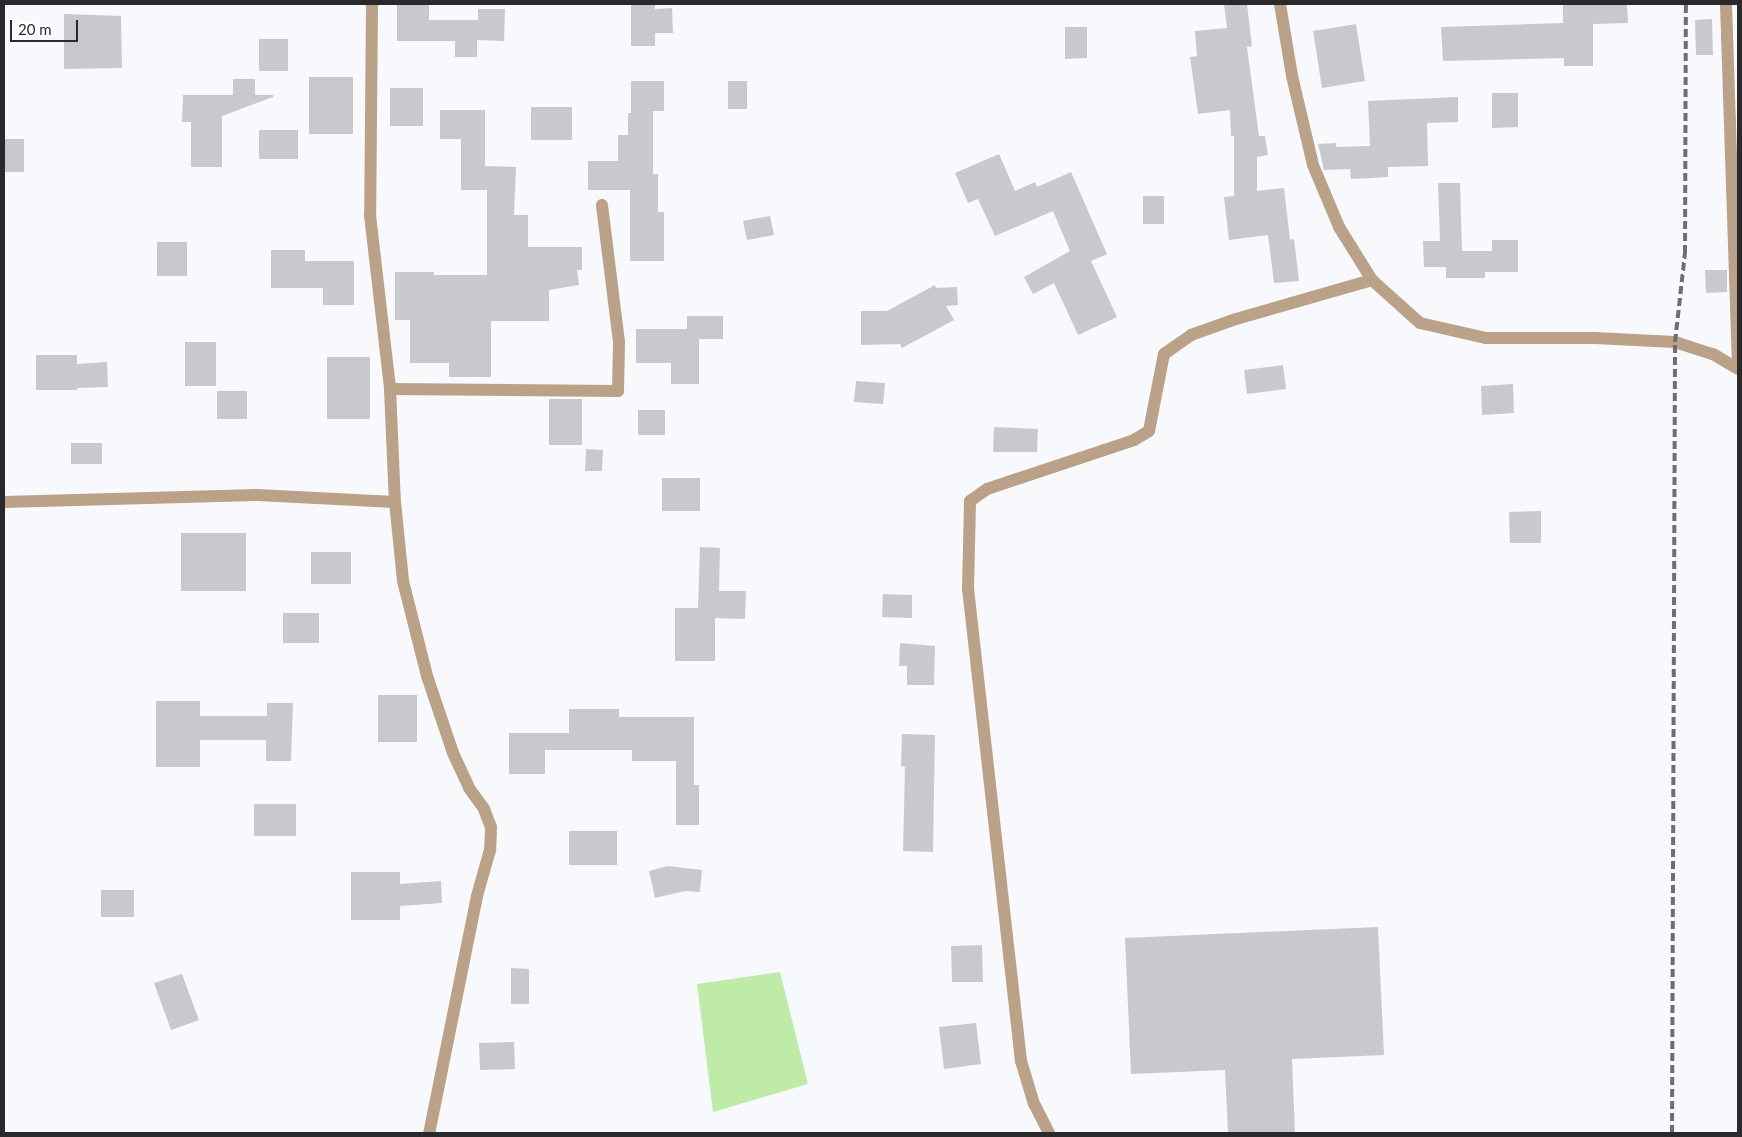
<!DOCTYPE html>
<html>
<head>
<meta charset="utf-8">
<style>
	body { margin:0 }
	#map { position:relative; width:1742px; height:1137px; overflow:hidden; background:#f8f9fd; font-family:Lato,sans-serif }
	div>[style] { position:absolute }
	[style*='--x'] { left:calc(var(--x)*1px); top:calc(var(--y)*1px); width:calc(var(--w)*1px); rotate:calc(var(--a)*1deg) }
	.green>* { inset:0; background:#beeca8 }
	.building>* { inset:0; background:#c8c9cd }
	.minor>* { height:12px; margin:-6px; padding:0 6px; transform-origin:6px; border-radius:6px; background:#bba188 }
	.tertiary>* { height:12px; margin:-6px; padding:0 6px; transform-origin:6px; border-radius:6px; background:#bba188 }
	.rail>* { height:4px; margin-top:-2px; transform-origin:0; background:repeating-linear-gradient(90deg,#6e6e71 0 8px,transparent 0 12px) }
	span { translate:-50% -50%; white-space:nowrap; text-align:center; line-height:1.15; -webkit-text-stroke:4px #fff; paint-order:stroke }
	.frame { position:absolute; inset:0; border:5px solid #2a2a2c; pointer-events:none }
	.scale { position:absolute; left:10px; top:20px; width:68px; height:22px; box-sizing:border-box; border:2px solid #2a2a2c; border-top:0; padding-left:6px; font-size:15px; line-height:18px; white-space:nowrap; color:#2a2a2c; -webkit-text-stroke:4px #fff; paint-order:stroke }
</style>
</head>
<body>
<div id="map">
	<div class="green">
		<div style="clip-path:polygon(780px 972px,808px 1084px,713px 1112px,697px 984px)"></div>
	</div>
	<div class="building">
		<div style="clip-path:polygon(397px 4px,429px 4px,429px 20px,478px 20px,478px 9px,505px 9px,504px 41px,477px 40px,477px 57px,455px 57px,455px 41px,397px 41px)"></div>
		<div style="clip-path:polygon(631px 4px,655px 4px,655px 9px,672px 8px,673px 33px,655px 33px,655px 46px,631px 46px)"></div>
		<div style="clip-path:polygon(1224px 4px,1247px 4px,1252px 46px,1247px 47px,1259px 136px,1265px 136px,1268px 155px,1257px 157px,1257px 191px,1284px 188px,1290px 240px,1294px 239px,1299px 281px,1274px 283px,1268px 235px,1229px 240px,1224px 197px,1234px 196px,1234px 136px,1231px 136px,1230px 110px,1198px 114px,1190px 57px,1197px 56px,1195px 31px,1227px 28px)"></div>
		<div style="clip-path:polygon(1563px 4px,1627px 4px,1628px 23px,1593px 24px,1593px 66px,1564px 66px,1564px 58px,1443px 61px,1441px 27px,1563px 23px)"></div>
		<div style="clip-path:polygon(64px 14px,121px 16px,122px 68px,64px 69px)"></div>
		<div style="clip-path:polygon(1712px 19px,1713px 55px,1696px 55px,1695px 20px)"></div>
		<div style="clip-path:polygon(1356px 24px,1365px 81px,1322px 88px,1313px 31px)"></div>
		<div style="clip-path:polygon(1065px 27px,1087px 27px,1087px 58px,1065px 59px)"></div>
		<div style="clip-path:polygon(259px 39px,288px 39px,288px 71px,259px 71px)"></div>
		<div style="clip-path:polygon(309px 77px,353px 77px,353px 134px,309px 134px)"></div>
		<div style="clip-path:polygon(233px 79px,255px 79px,255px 95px,273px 95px,273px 97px,222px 116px,222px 167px,191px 167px,191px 122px,182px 122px,183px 95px,233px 95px)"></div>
		<div style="clip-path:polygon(631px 81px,664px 81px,664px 111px,653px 111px,653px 174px,658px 174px,658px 212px,664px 212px,664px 261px,630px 261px,630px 190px,588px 190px,588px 161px,618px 161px,618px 135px,628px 135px,628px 113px,631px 113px)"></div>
		<div style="clip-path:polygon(728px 81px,747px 81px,747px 109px,728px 109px)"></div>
		<div style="clip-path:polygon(390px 88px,423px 88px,423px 126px,390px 126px)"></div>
		<div style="clip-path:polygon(1492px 93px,1518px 93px,1518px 127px,1492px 128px)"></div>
		<div style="clip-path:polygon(1458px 97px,1458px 122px,1427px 123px,1428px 166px,1388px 167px,1388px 177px,1351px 179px,1350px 169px,1324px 170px,1318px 144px,1336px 143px,1336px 147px,1370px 146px,1368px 101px)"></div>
		<div style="clip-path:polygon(531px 107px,572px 107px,572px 140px,531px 140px)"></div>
		<div style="clip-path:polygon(440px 110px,485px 110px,485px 166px,516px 167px,514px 215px,528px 215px,528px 247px,582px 247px,582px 270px,577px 270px,579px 285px,549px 290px,549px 321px,491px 321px,491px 377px,449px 377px,449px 363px,410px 363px,410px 320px,395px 320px,395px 272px,434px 272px,434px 275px,487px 275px,487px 190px,461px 190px,461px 139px,440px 139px)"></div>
		<div style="clip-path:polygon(259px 130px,298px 130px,298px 159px,259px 159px)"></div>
		<div style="clip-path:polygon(4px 139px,24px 139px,24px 172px,4px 172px)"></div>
		<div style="clip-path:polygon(999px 154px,1015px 191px,1035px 182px,1037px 187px,1071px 172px,1107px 254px,1091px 261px,1117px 317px,1078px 335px,1054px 283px,1033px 294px,1024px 277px,1070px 251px,1053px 211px,995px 236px,978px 199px,968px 203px,955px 173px)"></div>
		<div style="clip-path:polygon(1438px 183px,1460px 183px,1462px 251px,1492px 251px,1492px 240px,1518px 240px,1518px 272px,1485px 272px,1485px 278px,1446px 278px,1446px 267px,1424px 267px,1423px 241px,1440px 241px)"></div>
		<div style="clip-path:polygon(1143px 196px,1164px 196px,1164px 224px,1143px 224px)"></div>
		<div style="clip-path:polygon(770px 216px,774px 235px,747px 240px,743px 221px)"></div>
		<div style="clip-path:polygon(157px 242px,187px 242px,187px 276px,157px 276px)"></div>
		<div style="clip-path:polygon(271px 250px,305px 250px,305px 261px,354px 261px,354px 305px,323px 305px,323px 288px,271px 288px)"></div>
		<div style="clip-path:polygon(1705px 270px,1727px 270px,1727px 292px,1706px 293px)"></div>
		<div style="clip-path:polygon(935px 285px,936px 288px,957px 287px,958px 305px,946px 306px,954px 320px,902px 348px,900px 344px,861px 345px,861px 311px,887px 311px)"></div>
		<div style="clip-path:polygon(687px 316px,723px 316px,723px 339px,699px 339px,699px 384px,671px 384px,671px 363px,636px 363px,636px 329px,687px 329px)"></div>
		<div style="clip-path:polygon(185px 342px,216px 342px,216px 386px,185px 386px)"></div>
		<div style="clip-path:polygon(36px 355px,77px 355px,77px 364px,107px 362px,108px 387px,77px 388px,77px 390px,36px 390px)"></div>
		<div style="clip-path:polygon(327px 357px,370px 357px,370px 419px,327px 419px)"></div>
		<div style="clip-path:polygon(1283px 365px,1286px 389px,1247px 394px,1244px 370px)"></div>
		<div style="clip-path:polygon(856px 381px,885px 383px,883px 404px,854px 402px)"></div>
		<div style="clip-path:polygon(1513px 384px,1514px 413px,1482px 415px,1481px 386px)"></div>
		<div style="clip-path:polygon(217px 391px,247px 391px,247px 419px,217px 419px)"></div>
		<div style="clip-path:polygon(549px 399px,582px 399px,582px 445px,549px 445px)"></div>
		<div style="clip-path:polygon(638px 410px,665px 410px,665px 435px,638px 435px)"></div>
		<div style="clip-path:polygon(994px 427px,1038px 429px,1037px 452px,993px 452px)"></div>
		<div style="clip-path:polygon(71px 443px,102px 443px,102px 464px,71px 464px)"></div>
		<div style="clip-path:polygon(586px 449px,603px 450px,602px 471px,585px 471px)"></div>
		<div style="clip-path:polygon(662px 478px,700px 478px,700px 511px,662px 511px)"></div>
		<div style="clip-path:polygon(1541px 511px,1541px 543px,1510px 543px,1509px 512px)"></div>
		<div style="clip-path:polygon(181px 533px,246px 533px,246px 591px,181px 591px)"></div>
		<div style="clip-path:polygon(700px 547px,720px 548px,719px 591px,746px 591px,745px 619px,715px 618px,715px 661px,675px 661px,675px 608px,698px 608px)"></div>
		<div style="clip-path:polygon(311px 552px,351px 552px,351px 584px,311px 584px)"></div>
		<div style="clip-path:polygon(883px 594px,912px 595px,912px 618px,882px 617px)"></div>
		<div style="clip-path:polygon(283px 613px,319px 613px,319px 643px,283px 643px)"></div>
		<div style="clip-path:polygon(900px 643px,935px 646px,934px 685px,907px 685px,907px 666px,899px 666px)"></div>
		<div style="clip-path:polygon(378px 695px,417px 695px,417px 742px,378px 742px)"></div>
		<div style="clip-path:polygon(156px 701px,200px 701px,200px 716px,267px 716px,267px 703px,293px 703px,291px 761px,266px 761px,266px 740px,200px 740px,200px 767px,156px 767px)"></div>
		<div style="clip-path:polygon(569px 709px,619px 709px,619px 717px,694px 717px,694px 785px,699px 785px,699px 825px,676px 825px,676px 761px,632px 761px,632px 750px,545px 750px,545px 774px,509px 774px,509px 733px,569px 733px)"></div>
		<div style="clip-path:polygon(902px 734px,935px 735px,933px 852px,903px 851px,905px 767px,901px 766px)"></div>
		<div style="clip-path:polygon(254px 804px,296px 804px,296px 836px,254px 836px)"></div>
		<div style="clip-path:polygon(569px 831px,617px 831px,617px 865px,569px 865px)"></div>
		<div style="clip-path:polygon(668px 866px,702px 870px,700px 892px,685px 891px,655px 898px,649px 871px)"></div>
		<div style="clip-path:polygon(351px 872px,400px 872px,400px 884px,441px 881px,442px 903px,400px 906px,400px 920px,351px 920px)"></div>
		<div style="clip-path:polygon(101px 890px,134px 890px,134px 917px,101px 917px)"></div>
		<div style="clip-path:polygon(1378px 927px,1384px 1055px,1292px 1059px,1295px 1133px,1228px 1133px,1225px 1070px,1131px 1074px,1125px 938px)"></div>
		<div style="clip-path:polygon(982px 945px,983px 982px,952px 982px,951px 946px)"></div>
		<div style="clip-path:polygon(511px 968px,529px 969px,529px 1004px,511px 1004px)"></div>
		<div style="clip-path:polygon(182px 974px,199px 1020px,171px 1030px,154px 983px)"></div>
		<div style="clip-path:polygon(976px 1023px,981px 1064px,944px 1069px,939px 1027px)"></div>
		<div style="clip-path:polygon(514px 1042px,515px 1069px,480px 1070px,479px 1043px)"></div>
	</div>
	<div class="minor">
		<div style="--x:372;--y:4;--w:211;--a:90.5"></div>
		<div style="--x:370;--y:215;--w:175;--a:83.4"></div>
		<div style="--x:390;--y:389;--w:113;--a:87.5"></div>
		<div style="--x:395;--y:502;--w:79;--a:84.2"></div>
		<div style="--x:403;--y:581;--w:98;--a:75.8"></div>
		<div style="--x:427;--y:676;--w:81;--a:71.3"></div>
		<div style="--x:453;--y:753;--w:38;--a:65"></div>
		<div style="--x:469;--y:788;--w:26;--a:54"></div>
		<div style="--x:484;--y:809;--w:19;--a:69"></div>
		<div style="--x:491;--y:827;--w:23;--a:92"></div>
		<div style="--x:490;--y:850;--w:48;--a:105.8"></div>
		<div style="--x:477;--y:896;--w:242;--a:101.4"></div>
		<div style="--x:1726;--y:4;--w:361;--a:88.1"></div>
		<div style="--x:390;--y:389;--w:228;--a:0.5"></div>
		<div style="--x:618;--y:391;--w:49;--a:-88.8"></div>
		<div style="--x:619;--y:342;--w:138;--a:-97.1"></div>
		<div style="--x:4;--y:502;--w:253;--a:-1.6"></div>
		<div style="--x:257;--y:495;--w:138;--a:2.9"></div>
		<div style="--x:1049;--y:1133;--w:33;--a:-117"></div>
		<div style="--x:1034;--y:1104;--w:45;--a:-106.8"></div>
		<div style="--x:1021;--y:1061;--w:474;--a:-96.4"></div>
		<div style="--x:968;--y:590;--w:89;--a:-88.7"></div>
		<div style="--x:970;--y:501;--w:21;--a:-35"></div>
		<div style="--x:987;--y:489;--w:155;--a:-18.4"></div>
		<div style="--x:1134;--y:440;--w:17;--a:-31"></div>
		<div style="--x:1149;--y:431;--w:78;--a:-79"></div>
		<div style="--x:1164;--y:354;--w:33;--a:-35"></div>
		<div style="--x:1191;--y:335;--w:48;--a:-19.6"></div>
		<div style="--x:1236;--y:319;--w:141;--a:-16"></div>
	</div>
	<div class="tertiary">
		<div style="--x:1280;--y:4;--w:73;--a:80.5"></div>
		<div style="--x:1292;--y:76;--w:91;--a:76.7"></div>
		<div style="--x:1313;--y:165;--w:67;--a:67.2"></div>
		<div style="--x:1339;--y:227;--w:62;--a:58.1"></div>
		<div style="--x:1372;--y:280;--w:64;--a:41.9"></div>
		<div style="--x:1420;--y:323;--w:68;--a:12.8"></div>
		<div style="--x:1486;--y:338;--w:109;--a:0"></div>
		<div style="--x:1595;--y:338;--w:80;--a:2.9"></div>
		<div style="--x:1675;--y:342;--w:40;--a:18"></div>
		<div style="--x:1713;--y:354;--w:29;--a:31"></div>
	</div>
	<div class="rail">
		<div style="--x:1672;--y:1133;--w:791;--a:-89.78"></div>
		<div style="--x:1675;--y:342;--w:90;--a:-83.6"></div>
		<div style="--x:1685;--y:253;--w:249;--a:-89.8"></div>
	</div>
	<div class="frame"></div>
	<div class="scale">20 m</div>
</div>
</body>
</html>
